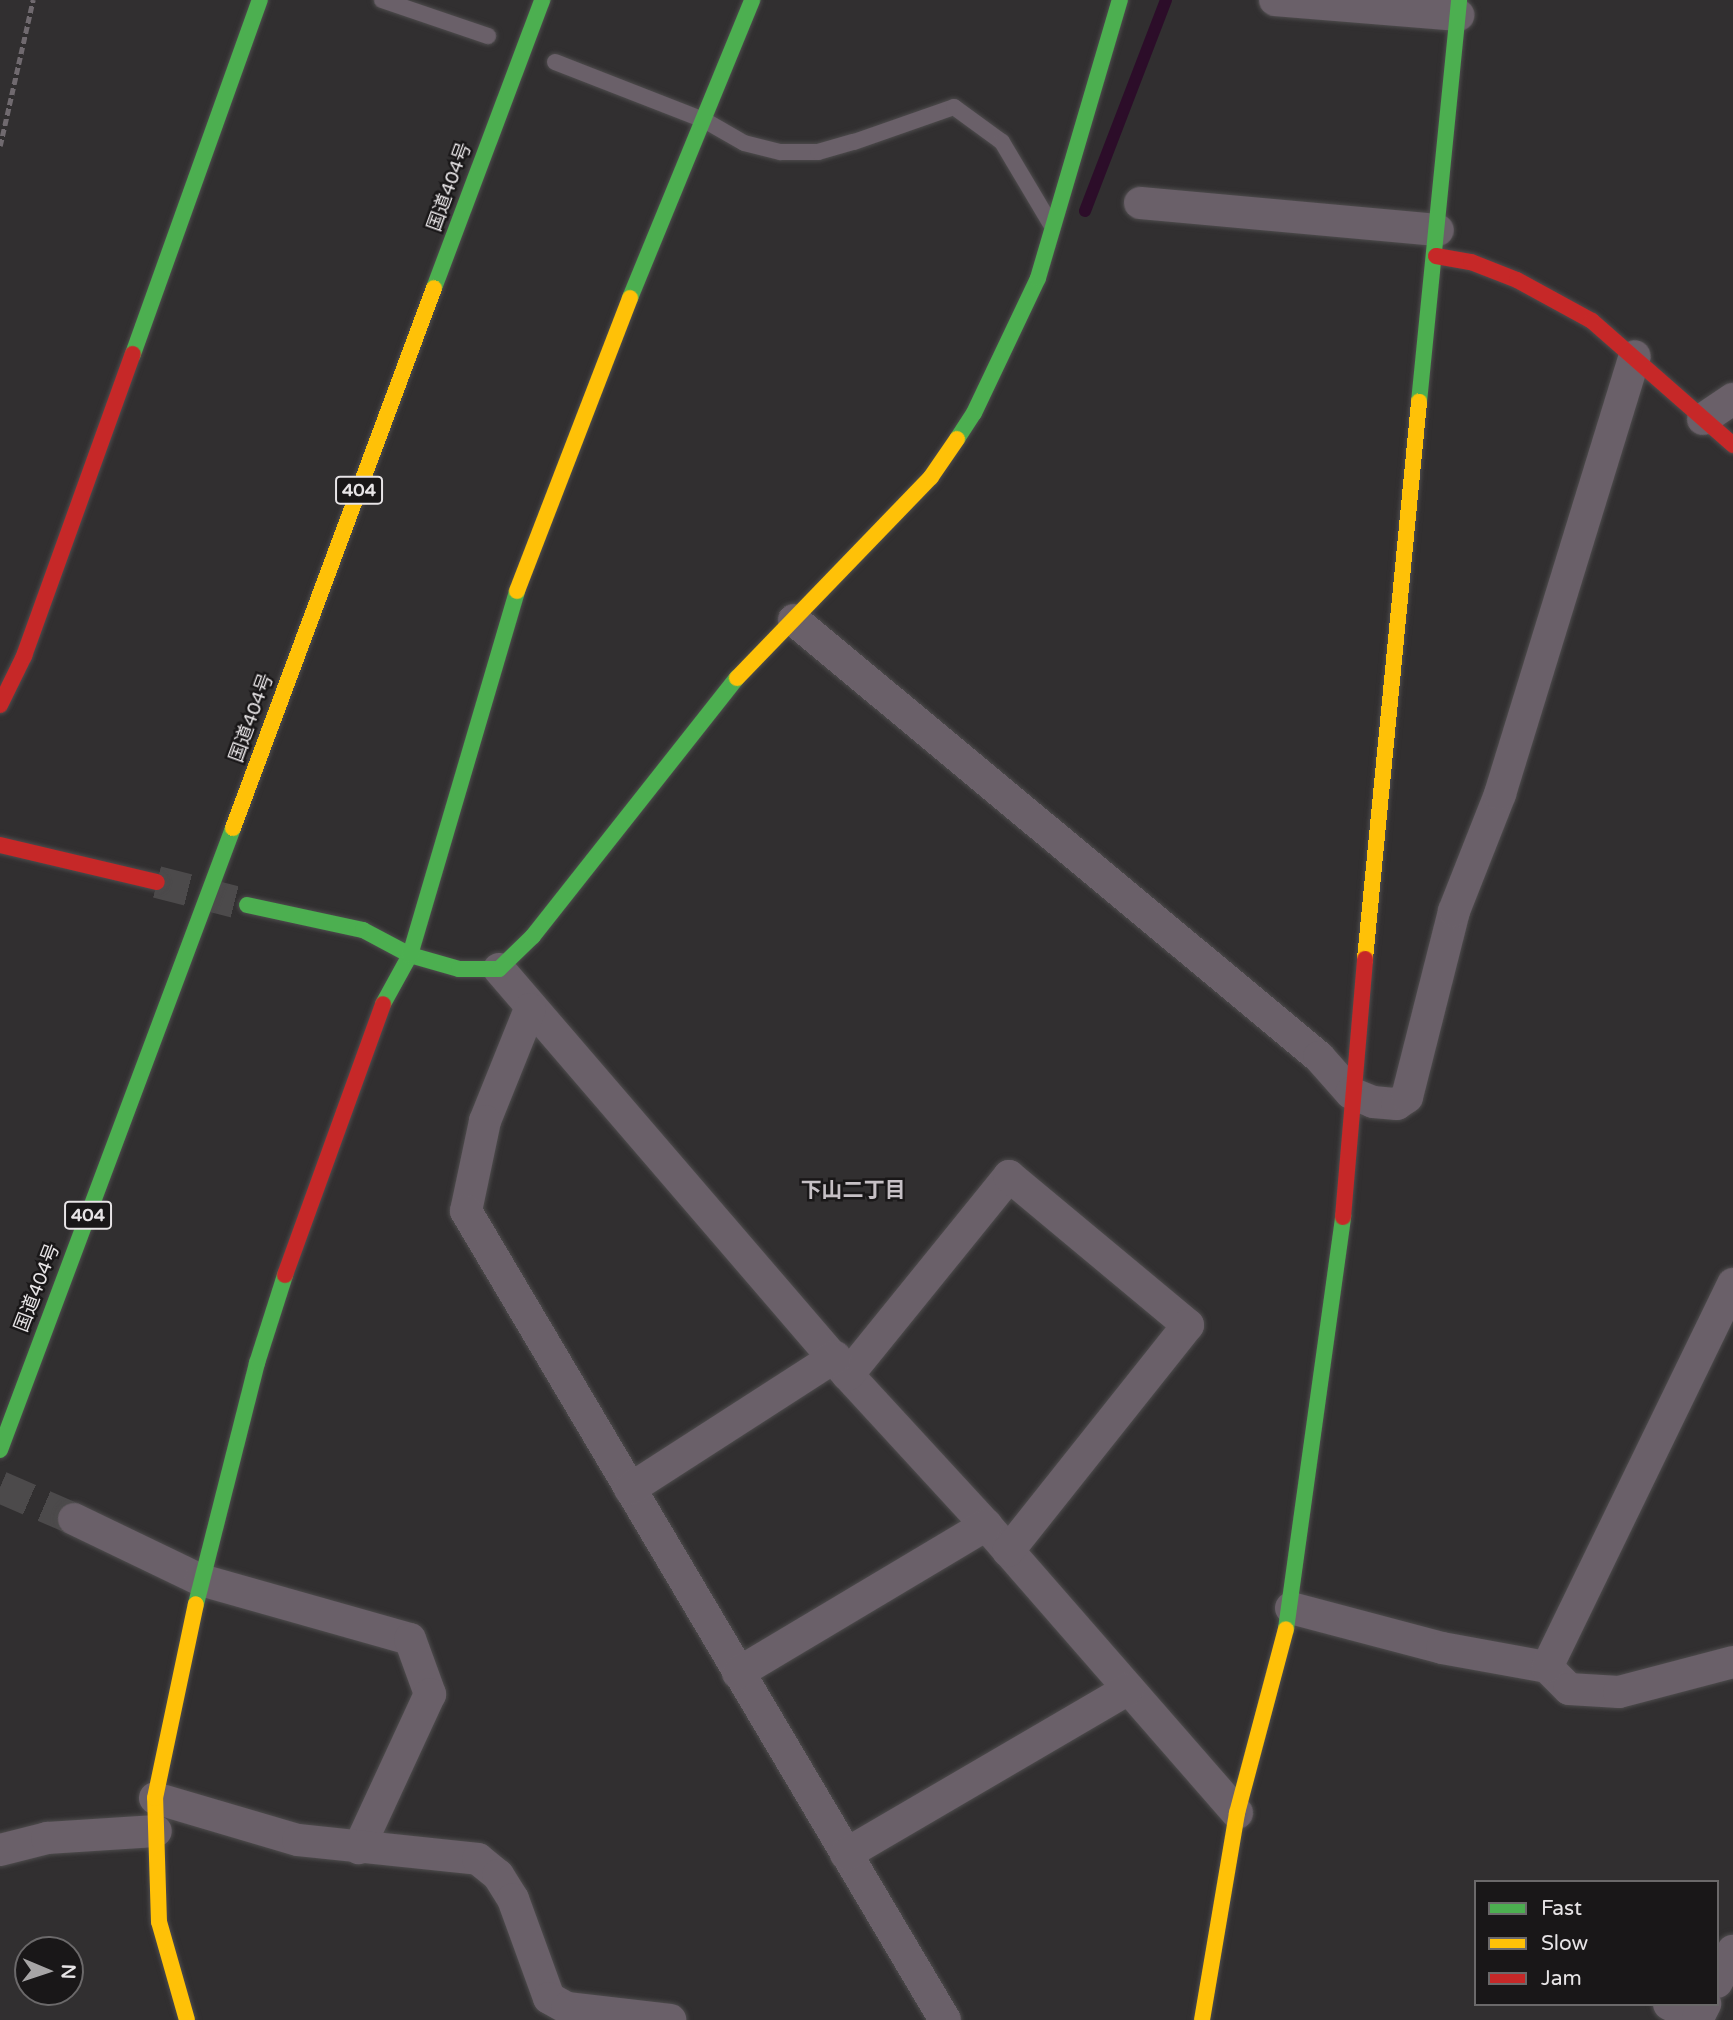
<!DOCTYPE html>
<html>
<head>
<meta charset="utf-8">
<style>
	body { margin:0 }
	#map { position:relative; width:1733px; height:2020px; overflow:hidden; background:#312f30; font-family:"Varela Round","Noto Sans JP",sans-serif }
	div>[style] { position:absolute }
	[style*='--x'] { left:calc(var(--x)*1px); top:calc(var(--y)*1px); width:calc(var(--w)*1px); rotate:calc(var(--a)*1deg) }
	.stream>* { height:12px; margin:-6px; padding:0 6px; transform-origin:6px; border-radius:6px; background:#2c0d29 }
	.street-tunnel>* { height:32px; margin-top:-16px; transform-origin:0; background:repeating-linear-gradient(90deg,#4c4a4b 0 32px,transparent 0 48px) }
	.path>* { height:4.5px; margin-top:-2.25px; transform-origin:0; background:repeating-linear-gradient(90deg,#706a6f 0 7px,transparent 0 10.5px) }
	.roads { filter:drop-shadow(0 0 2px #4e4c4d) drop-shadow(0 0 2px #4e4c4d) }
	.lane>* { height:16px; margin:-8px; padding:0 8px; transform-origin:8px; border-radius:8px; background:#6a6069 }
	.street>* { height:32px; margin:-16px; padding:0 16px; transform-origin:16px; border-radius:16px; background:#6a6069 }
	.fast>* { height:16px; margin:-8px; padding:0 8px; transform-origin:8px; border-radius:8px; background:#4caf50 }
	.slow>* { height:16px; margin:-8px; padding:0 8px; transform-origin:8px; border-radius:8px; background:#ffc107 }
	.jam>* { height:16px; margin:-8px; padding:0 8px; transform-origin:8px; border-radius:8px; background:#c62828 }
	span { translate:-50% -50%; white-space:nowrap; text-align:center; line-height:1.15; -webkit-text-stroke:5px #191718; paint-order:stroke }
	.shield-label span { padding:2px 5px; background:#191718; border:2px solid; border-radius:5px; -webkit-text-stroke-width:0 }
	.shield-label { font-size:18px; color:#e7e4e6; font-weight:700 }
	.street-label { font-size:19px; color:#e7e4e6 }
	.neighbourhood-label { font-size:21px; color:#c6c0c5; font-weight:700 }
	.legend { position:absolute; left:1474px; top:1880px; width:245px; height:126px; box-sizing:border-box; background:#191718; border:2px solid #6b696a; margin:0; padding:9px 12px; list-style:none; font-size:21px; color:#e7e4e6 }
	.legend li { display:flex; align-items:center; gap:14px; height:35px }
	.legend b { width:35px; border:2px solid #6b696a }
	.north { position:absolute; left:14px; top:1936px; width:70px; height:70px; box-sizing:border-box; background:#191718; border:2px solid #6b696a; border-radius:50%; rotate:92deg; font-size:19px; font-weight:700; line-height:28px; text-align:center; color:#e7e4e6 }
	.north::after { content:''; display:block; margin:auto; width:24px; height:32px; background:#a7a5a6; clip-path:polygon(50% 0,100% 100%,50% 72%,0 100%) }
</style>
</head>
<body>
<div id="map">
	<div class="stream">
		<div style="--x:1085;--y:211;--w:226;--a:-69"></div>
	</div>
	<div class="street-tunnel">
		<div style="--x:157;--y:882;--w:93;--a:14.3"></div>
		<div style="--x:0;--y:1487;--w:81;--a:23.4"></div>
	</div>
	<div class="path">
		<div style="--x:0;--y:146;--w:150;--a:-77.3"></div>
	</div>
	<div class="roads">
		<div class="lane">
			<div style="--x:382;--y:0;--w:112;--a:18.8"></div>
			<div style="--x:555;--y:62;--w:160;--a:21.3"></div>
			<div style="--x:704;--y:120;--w:46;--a:29.9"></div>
			<div style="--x:744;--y:143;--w:38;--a:14"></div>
			<div style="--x:781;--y:152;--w:37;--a:0"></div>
			<div style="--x:818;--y:152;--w:37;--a:-16"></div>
			<div style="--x:854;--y:142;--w:106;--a:-19.3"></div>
			<div style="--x:954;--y:107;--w:59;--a:36.1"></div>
			<div style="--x:1002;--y:142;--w:94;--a:59.3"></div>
		</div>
		<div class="street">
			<div style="--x:1275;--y:0;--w:184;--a:4.7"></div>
			<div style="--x:1140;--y:203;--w:299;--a:5.2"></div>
			<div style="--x:1703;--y:419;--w:36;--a:-34"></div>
			<div style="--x:794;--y:620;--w:683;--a:39.77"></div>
			<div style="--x:1319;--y:1057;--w:48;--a:48.4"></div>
			<div style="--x:1351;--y:1093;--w:24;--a:22"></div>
			<div style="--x:1373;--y:1102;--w:24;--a:5"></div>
			<div style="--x:1397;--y:1104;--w:12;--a:-35"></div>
			<div style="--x:1407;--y:1097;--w:192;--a:-75.8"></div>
			<div style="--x:1454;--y:911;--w:126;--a:-68.5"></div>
			<div style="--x:1500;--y:794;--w:458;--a:-72.9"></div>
			<div style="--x:499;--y:969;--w:535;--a:49.32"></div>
			<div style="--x:848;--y:1375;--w:204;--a:47.4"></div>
			<div style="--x:986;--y:1525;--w:382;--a:48.9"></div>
			<div style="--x:530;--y:1009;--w:121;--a:111.9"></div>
			<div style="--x:485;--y:1121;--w:92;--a:101.9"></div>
			<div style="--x:466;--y:1211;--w:940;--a:59.37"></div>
			<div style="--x:848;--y:1375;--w:256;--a:-51"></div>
			<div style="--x:1009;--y:1176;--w:233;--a:39.8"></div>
			<div style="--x:1188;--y:1325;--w:289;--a:128.5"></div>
			<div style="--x:630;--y:1489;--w:244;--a:-32.8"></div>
			<div style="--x:74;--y:1519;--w:141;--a:25.7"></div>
			<div style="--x:201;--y:1580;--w:217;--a:15.8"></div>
			<div style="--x:410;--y:1639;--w:59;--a:70"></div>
			<div style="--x:430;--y:1694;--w:170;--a:114.8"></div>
			<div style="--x:1291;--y:1608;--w:156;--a:14.8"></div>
			<div style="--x:1442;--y:1648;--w:107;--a:10.3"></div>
			<div style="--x:1547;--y:1667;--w:31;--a:45"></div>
			<div style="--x:1569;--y:1689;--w:50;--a:3.4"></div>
			<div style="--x:1619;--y:1692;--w:118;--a:-14.7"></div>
			<div style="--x:1547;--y:1667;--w:426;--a:-64.1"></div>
			<div style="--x:738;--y:1673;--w:289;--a:-30.8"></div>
			<div style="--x:155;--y:1798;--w:149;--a:16.4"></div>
			<div style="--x:298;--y:1840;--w:181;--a:6"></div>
			<div style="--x:478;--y:1859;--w:26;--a:39"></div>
			<div style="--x:498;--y:1875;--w:28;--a:58"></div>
			<div style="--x:513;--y:1899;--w:105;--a:70"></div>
			<div style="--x:549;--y:1998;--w:21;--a:29"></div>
			<div style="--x:567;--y:2008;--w:104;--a:6.6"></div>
			<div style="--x:0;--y:1850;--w:49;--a:-14.3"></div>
			<div style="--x:47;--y:1838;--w:109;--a:-3.7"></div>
			<div style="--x:846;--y:1854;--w:327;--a:-30.3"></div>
			<div style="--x:1717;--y:1982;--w:35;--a:-63"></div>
			<div style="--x:1669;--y:2004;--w:32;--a:26"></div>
			<div style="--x:1698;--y:2018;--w:16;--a:-63"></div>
		</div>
		<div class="fast">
			<div style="--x:434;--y:288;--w:308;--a:-69.4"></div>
			<div style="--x:630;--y:298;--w:322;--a:-67.7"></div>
			<div style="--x:133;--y:354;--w:376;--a:-70.3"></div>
			<div style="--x:1419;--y:402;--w:404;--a:-84.3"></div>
			<div style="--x:957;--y:439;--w:31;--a:-57"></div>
			<div style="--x:974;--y:413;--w:149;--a:-64.6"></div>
			<div style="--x:1038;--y:278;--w:290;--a:-73.6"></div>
			<div style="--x:247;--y:905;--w:119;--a:12.2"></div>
			<div style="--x:363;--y:930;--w:53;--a:28"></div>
			<div style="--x:410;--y:955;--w:51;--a:15.9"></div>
			<div style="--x:459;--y:969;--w:40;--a:0"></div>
			<div style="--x:499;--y:969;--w:47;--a:-44.1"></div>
			<div style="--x:533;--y:936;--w:329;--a:-51.7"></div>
			<div style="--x:383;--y:1004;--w:56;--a:-61.1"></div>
			<div style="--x:410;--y:955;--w:379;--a:-73.6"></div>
			<div style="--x:0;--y:1450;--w:664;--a:-69.46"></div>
			<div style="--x:196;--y:1604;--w:249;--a:-75.8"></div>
			<div style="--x:257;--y:1363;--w:92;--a:-72.3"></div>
			<div style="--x:1286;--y:1629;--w:416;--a:-82.1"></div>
		</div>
		<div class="slow">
			<div style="--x:517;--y:591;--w:314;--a:-68.9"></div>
			<div style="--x:737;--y:678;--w:279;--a:-46"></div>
			<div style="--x:931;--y:477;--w:46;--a:-55.6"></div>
			<div style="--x:233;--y:828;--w:576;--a:-69.58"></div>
			<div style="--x:1365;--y:959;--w:560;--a:-84.46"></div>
			<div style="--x:187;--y:2020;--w:102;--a:-105.9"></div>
			<div style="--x:159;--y:1922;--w:124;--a:-91.8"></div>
			<div style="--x:155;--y:1798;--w:198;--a:-78.1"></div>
			<div style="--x:1202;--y:2020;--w:210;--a:-80.4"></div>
			<div style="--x:1237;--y:1813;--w:190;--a:-75.1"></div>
		</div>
		<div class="jam">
			<div style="--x:1436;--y:256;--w:36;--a:10"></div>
			<div style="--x:1471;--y:262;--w:49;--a:21.4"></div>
			<div style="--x:1517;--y:280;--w:85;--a:28.7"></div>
			<div style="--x:1592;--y:321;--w:188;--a:41.3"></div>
			<div style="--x:0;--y:705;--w:55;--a:-63.9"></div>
			<div style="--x:24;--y:656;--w:321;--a:-70.2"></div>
			<div style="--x:0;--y:845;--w:161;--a:13.3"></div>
			<div style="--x:1343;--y:1217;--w:259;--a:-85.1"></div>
			<div style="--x:285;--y:1275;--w:288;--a:-70.1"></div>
		</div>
	</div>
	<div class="shield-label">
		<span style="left:359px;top:490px">404</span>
		<span style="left:88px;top:1215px">404</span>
	</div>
	<div class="street-label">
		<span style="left:450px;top:187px;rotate:-70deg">国道404号</span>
		<span style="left:252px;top:718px;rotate:-70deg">国道404号</span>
		<span style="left:38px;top:1288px;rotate:-69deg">国道404号</span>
	</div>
	<div class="neighbourhood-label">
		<span style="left:853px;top:1191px">下山二丁目</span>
	</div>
	<ul class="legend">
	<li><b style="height:9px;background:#4caf50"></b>Fast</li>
	<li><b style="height:9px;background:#ffc107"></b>Slow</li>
	<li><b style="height:9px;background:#c62828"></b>Jam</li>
	</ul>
	<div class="north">N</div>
</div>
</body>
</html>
